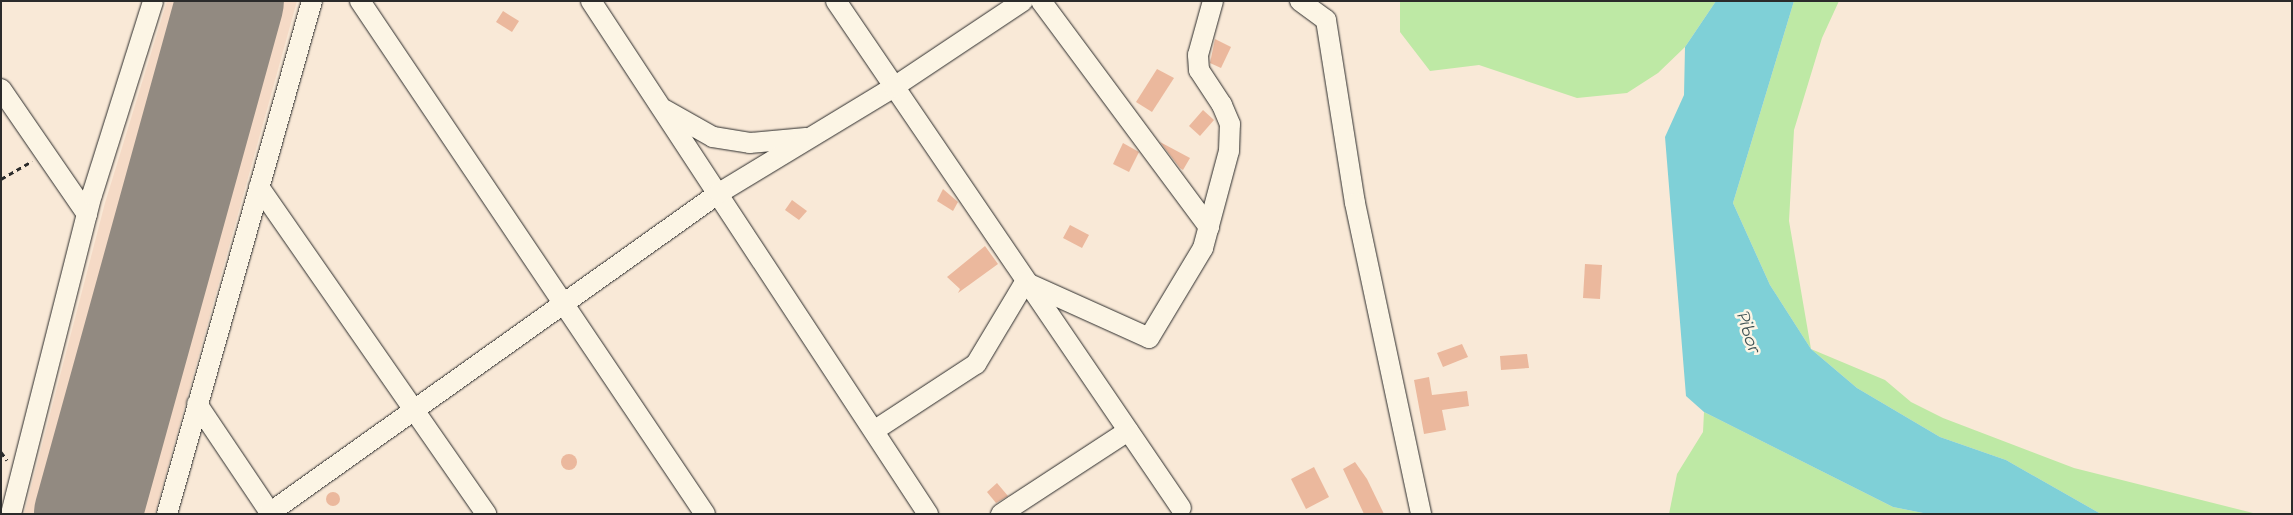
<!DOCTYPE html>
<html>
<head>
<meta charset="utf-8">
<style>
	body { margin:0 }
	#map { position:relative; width:2293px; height:515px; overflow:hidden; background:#f9e9d7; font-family:"Indie Flower",sans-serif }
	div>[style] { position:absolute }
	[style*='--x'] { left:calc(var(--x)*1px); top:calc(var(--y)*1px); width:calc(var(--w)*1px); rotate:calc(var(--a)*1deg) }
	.built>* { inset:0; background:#f5dac6 }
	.green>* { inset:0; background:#bee9a5 }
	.water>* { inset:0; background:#7fd0d7 }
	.runway>* { height:108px; margin:-54px; padding:0 54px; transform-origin:54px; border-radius:54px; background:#928a81 }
	.building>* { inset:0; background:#ebb89d }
	.round { border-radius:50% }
	.path>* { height:3px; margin-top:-1.5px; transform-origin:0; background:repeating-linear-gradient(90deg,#2b2b2b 0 5px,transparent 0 9px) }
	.roads { filter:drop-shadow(0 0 1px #2b2b2b) drop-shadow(0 0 1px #2b2b2b) }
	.minor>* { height:20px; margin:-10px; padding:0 10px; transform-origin:10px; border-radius:10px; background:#fcf5e5 }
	span { translate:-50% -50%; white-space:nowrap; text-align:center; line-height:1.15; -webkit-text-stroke:5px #fcf5e5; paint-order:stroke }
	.water-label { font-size:21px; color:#405456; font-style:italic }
	.frame { position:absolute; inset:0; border:2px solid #2b2b2b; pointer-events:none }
</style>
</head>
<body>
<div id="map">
	<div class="built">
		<div style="clip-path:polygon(167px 1px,297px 1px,155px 514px,24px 514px,105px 203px)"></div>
	</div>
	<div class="green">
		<div style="clip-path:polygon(1400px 1px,1716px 1px,1685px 47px,1658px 73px,1627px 93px,1577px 98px,1479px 65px,1430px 71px,1400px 32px)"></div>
		<div style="clip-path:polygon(1794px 1px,1839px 1px,1822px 38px,1794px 130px,1789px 221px,1811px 349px,1885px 380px,1911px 402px,1943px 418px,2074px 468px,2257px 514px,2101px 514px,2006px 460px,1940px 437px,1857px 388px,1811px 349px,1770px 285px,1733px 203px)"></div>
		<div style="clip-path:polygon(1704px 412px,1893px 507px,1928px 514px,1669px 514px,1677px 474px,1703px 432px)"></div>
	</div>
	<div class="water">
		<div style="clip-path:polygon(1716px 1px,1794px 1px,1733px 203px,1770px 285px,1811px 349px,1857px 388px,1940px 437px,2006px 460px,2101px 514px,1928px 514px,1893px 507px,1704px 412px,1686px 396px,1665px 137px,1684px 95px,1685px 47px)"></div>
	</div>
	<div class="runway">
		<div style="--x:88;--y:514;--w:532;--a:-74.53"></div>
	</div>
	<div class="building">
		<div style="clip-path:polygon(503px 11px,519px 21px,512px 32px,496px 22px)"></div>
		<div style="clip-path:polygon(1215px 39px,1231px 47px,1221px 68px,1210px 63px)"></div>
		<div style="clip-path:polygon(1157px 69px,1174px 78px,1152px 112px,1136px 102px)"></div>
		<div style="clip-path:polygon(1203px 110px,1214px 120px,1200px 136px,1189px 126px)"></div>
		<div style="clip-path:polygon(1160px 142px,1190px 158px,1183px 170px,1180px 168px)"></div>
		<div style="clip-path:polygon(1123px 143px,1139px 152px,1129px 172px,1113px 164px)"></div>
		<div style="clip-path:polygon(943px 189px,958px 202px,953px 211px,937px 201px)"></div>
		<div style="clip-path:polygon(792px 200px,807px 211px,799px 220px,785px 210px)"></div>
		<div style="clip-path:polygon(1070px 225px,1089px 235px,1082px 248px,1063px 238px)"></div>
		<div style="clip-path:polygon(985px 246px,998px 264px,958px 293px,960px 289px,947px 277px)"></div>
		<div style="clip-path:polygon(1585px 264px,1602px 265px,1600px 299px,1583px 298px)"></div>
		<div style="clip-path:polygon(1462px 344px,1468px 357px,1443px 367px,1437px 353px)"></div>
		<div style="clip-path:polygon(1527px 354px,1529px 368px,1501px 370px,1500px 356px)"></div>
		<div style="clip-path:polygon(1429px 377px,1432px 395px,1467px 391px,1469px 406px,1442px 410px,1446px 430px,1424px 434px,1414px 380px)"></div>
		<div class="round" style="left:561px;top:454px;width:16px;height:16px"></div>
		<div style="clip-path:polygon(1355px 462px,1367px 479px,1384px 514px,1364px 514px,1343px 469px)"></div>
		<div style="clip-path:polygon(1314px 467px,1329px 497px,1306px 509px,1291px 479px)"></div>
		<div style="clip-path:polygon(997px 483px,1008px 496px,996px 503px,987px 492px)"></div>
		<div class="round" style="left:326px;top:492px;width:14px;height:14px"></div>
	</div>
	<div class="path">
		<div style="--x:1;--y:179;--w:36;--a:-30"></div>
		<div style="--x:1;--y:452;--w:10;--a:53"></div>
	</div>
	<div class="roads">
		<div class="minor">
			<div style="--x:360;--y:1;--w:618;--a:56.08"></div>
			<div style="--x:591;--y:1;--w:614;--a:56.7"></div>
			<div style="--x:836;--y:1;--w:613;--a:55.77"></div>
			<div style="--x:1041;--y:1;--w:282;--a:53.4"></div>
			<div style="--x:1300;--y:1;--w:32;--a:36"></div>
			<div style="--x:1326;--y:20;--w:185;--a:81"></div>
			<div style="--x:1355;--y:203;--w:318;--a:78"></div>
			<div style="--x:1;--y:89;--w:152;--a:55.5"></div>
			<div style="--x:665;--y:110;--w:55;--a:29.4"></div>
			<div style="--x:713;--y:137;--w:37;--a:9"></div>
			<div style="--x:750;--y:143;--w:56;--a:-5.1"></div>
			<div style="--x:259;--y:187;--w:398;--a:55.2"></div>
			<div style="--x:197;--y:404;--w:133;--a:56.1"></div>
			<div style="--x:875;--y:430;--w:121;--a:-33.2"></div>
			<div style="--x:976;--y:364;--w:96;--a:-59.1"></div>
			<div style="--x:1025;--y:282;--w:136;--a:24.3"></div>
			<div style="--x:1149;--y:338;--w:105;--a:-59"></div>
			<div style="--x:1203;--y:248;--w:100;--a:-75"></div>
			<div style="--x:1229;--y:151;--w:27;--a:-88"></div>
			<div style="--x:1230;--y:124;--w:21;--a:-113"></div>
			<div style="--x:1222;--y:105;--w:42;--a:-123.3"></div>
			<div style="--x:1199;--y:70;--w:15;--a:-94"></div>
			<div style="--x:1198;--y:55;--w:56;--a:-74.5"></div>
			<div style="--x:11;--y:514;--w:329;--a:-75.8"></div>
			<div style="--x:92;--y:195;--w:203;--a:-72.5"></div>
			<div style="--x:167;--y:514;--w:533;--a:-74.22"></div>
			<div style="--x:268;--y:514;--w:554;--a:-35.44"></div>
			<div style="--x:719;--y:193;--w:205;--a:-31.2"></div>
			<div style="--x:894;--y:87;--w:155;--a:-33.7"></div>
			<div style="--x:1001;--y:514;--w:152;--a:-33.2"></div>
		</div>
	</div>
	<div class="water-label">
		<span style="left:1747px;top:331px;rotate:72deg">Pibor</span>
	</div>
	<div class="frame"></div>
</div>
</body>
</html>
